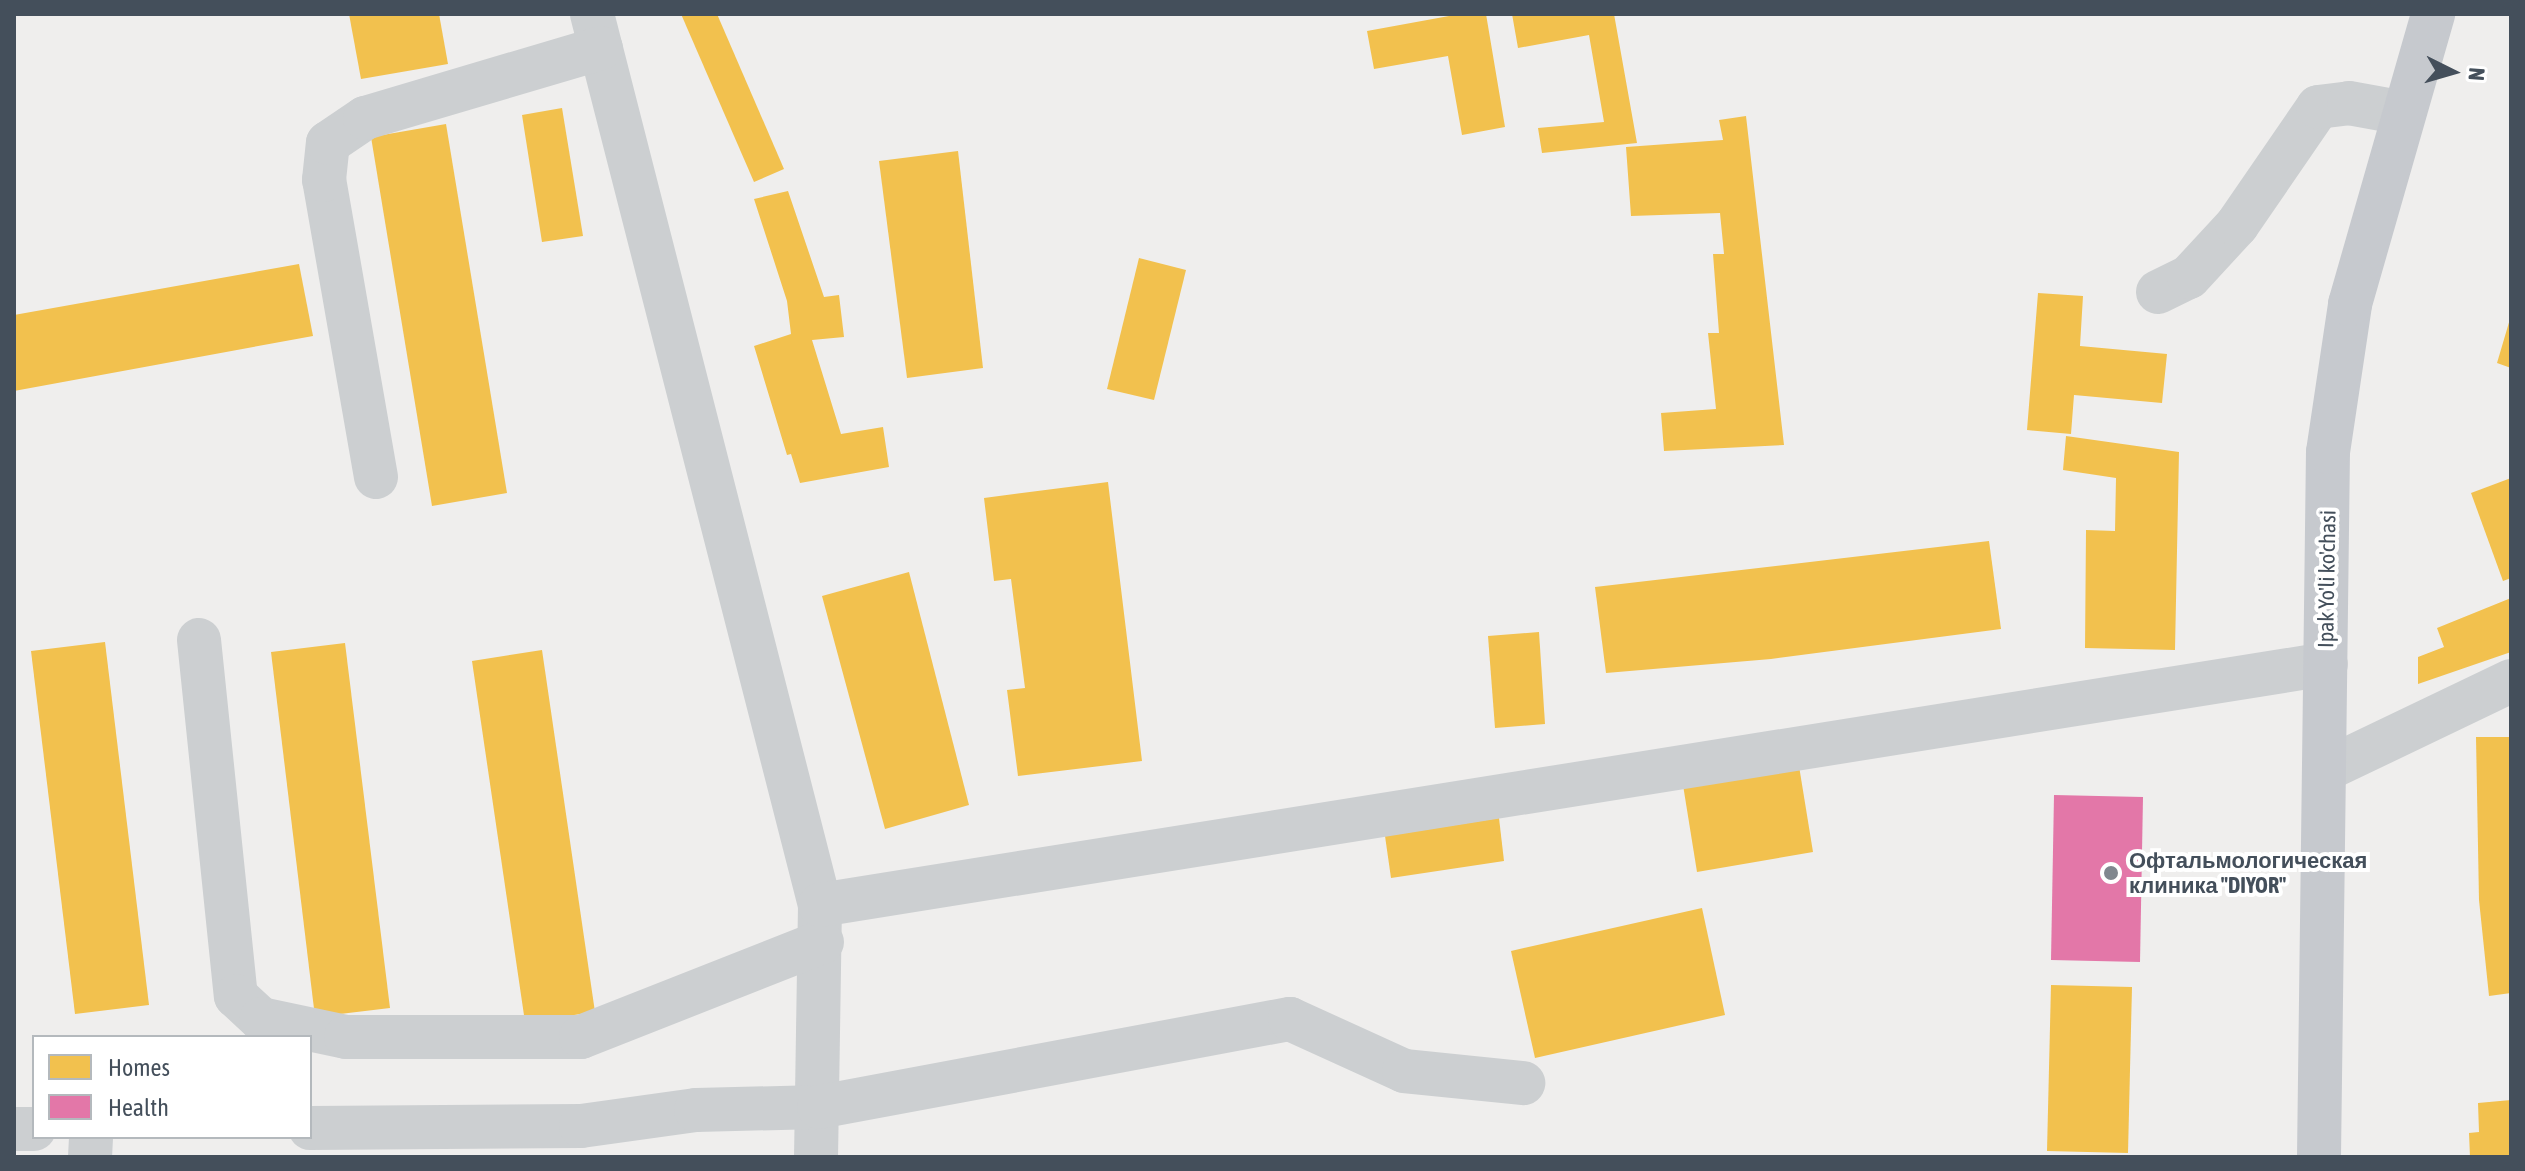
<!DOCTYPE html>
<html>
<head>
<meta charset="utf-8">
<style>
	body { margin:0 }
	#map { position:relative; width:2525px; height:1171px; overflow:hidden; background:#efeeed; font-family:"Asap Condensed",sans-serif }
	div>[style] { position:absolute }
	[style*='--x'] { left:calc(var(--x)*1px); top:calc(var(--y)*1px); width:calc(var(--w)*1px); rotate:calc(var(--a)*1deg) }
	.homes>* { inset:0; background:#f2c14e }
	.health>* { inset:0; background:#e377a8 }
	.minor>* { height:44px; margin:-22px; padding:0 22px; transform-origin:22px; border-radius:22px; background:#cccfd1 }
	.major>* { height:44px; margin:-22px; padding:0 22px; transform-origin:22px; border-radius:22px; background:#c6c9ce }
	.dots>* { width:22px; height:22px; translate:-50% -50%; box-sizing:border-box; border:4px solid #fff; border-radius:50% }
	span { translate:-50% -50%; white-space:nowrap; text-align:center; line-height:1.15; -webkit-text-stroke:8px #fff; paint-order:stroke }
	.street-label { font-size:22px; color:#444f5b }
	.poi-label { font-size:22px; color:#444f5b; font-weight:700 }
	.left { translate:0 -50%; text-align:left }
	.frame { position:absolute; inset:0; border:16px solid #444f5b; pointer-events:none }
	.legend { position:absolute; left:32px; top:1035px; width:280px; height:104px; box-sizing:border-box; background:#fff; border:2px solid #b4b9bd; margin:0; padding:10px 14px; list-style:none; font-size:24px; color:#444f5b }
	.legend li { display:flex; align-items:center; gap:16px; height:40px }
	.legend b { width:40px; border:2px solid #b4b9bd }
	.north { position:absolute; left:2413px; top:32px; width:80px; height:80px; -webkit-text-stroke:6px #fff; paint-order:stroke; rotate:95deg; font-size:22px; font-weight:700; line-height:32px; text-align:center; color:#444f5b }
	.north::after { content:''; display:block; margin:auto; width:28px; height:36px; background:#444f5b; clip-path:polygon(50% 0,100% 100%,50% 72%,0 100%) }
</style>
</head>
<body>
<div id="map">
	<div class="homes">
		<div style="clip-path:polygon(349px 14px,439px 14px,448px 64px,361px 79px)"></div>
		<div style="clip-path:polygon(681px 14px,717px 14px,784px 169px,754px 182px)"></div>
		<div style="clip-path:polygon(1460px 14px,1486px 14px,1505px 127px,1462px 135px,1448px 56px,1374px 69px,1367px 31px)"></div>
		<div style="clip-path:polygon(1512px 14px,1614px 14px,1637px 143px,1542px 153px,1538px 128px,1604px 122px,1589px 35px,1518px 48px)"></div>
		<div style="clip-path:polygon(562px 108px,583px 236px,542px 242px,522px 115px)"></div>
		<div style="clip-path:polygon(1746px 116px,1784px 445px,1664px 451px,1661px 413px,1716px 409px,1708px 333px,1719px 333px,1713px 254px,1724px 254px,1720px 213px,1631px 216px,1626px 147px,1723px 140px,1719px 120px)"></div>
		<div style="clip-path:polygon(446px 124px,507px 493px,432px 506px,371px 137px)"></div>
		<div style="clip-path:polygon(958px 151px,983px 368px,907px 378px,879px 161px)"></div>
		<div style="clip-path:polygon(788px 191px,824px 297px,839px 295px,844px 337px,812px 340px,841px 434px,883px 427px,889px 467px,800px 483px,791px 454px,787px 455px,754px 346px,791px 334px,787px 301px,754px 199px)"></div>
		<div style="clip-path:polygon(1139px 258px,1186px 270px,1154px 400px,1107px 389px)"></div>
		<div style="clip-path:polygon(299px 264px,313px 336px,14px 391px,14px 315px)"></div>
		<div style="clip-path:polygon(2038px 293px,2083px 296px,2080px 346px,2167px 354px,2162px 403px,2074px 395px,2071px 434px,2027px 430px)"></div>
		<div style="clip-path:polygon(2510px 319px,2511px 319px,2511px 368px,2497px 363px)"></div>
		<div style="clip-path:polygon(2066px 436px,2179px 452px,2175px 650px,2085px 648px,2086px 530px,2115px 531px,2116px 478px,2063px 470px)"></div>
		<div style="clip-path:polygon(2511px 478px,2511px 578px,2503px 581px,2471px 493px)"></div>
		<div style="clip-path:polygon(1108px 482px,1142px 761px,1018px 776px,1007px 690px,1025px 688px,1011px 579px,994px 581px,984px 498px)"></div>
		<div style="clip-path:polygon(1989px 541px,2001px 629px,1771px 659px,1606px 673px,1595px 587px)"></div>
		<div style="clip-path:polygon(909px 572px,969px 805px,885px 829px,822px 596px)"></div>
		<div style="clip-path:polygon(2511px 598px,2511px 652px,2418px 684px,2418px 657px,2444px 647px,2437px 628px)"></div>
		<div style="clip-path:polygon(1539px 632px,1545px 724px,1495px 728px,1488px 636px)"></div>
		<div style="clip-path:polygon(105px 642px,149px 1005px,75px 1014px,31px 651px)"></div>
		<div style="clip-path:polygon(345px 643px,390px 1008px,315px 1017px,271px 652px)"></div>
		<div style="clip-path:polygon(542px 650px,595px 1012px,525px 1022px,472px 661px)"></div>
		<div style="clip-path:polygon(2476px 737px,2511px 737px,2511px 993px,2489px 996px,2479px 900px)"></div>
		<div style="clip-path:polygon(1799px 766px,1813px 852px,1697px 872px,1683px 785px)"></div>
		<div style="clip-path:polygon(1499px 818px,1504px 861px,1391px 878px,1385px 836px)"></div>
		<div style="clip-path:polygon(1702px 908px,1725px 1015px,1535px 1058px,1511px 951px)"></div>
		<div style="clip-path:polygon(2051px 985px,2132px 987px,2128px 1153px,2047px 1151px)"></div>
		<div style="clip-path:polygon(2511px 1100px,2511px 1157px,2470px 1157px,2469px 1133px,2479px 1132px,2478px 1103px)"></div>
	</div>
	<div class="health">
		<div style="clip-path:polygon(2054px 795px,2143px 797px,2140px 962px,2051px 960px)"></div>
	</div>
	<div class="minor">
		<div style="--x:592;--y:14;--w:920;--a:75.65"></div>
		<div style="--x:820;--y:905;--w:252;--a:90.9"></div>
		<div style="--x:2158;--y:292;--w:34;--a:-26"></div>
		<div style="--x:2189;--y:277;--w:71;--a:-47.3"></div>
		<div style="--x:2237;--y:225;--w:143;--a:-55.5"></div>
		<div style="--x:2318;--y:107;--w:31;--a:-7"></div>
		<div style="--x:2349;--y:103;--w:56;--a:10.3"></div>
		<div style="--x:376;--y:477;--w:302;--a:-99.9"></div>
		<div style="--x:324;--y:180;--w:37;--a:-84"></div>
		<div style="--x:328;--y:143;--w:45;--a:-34"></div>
		<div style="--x:365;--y:118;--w:246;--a:-16.5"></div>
		<div style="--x:199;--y:640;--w:358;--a:84.1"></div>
		<div style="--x:236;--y:996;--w:34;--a:43"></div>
		<div style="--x:261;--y:1019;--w:87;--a:12"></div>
		<div style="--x:346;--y:1037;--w:235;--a:0"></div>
		<div style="--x:581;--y:1037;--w:259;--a:-21.5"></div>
		<div style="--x:2325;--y:770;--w:206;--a:-25.6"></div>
		<div style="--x:820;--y:905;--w:1525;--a:-9.09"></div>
		<div style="--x:310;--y:1128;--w:271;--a:-0.4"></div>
		<div style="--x:581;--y:1126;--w:116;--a:-7.9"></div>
		<div style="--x:696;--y:1110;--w:123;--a:-1.4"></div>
		<div style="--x:819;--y:1107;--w:479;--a:-10.6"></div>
		<div style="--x:1290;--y:1019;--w:125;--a:24.5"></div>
		<div style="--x:1404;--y:1071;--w:120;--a:5.8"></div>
		<div style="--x:14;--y:1129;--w:20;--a:0"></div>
		<div style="--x:90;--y:1157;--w:20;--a:-87"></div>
	</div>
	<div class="major">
		<div style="--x:2319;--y:1157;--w:705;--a:-89.27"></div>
		<div style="--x:2328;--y:452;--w:150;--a:-81.5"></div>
		<div style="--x:2350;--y:304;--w:302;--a:-74"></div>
	</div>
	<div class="dots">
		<div style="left:2111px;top:873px;background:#80878e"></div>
	</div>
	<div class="street-label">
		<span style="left:2327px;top:579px;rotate:-89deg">Ipak Yo'li ko'chasi</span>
	</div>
	<div class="poi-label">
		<span class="left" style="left:2129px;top:873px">Офтальмологическая<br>клиника "DIYOR"</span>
	</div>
	<div class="frame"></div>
	<ul class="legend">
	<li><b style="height:22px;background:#f2c14e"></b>Homes</li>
	<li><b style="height:22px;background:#e377a8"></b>Health</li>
	</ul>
	<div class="north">N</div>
</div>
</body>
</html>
